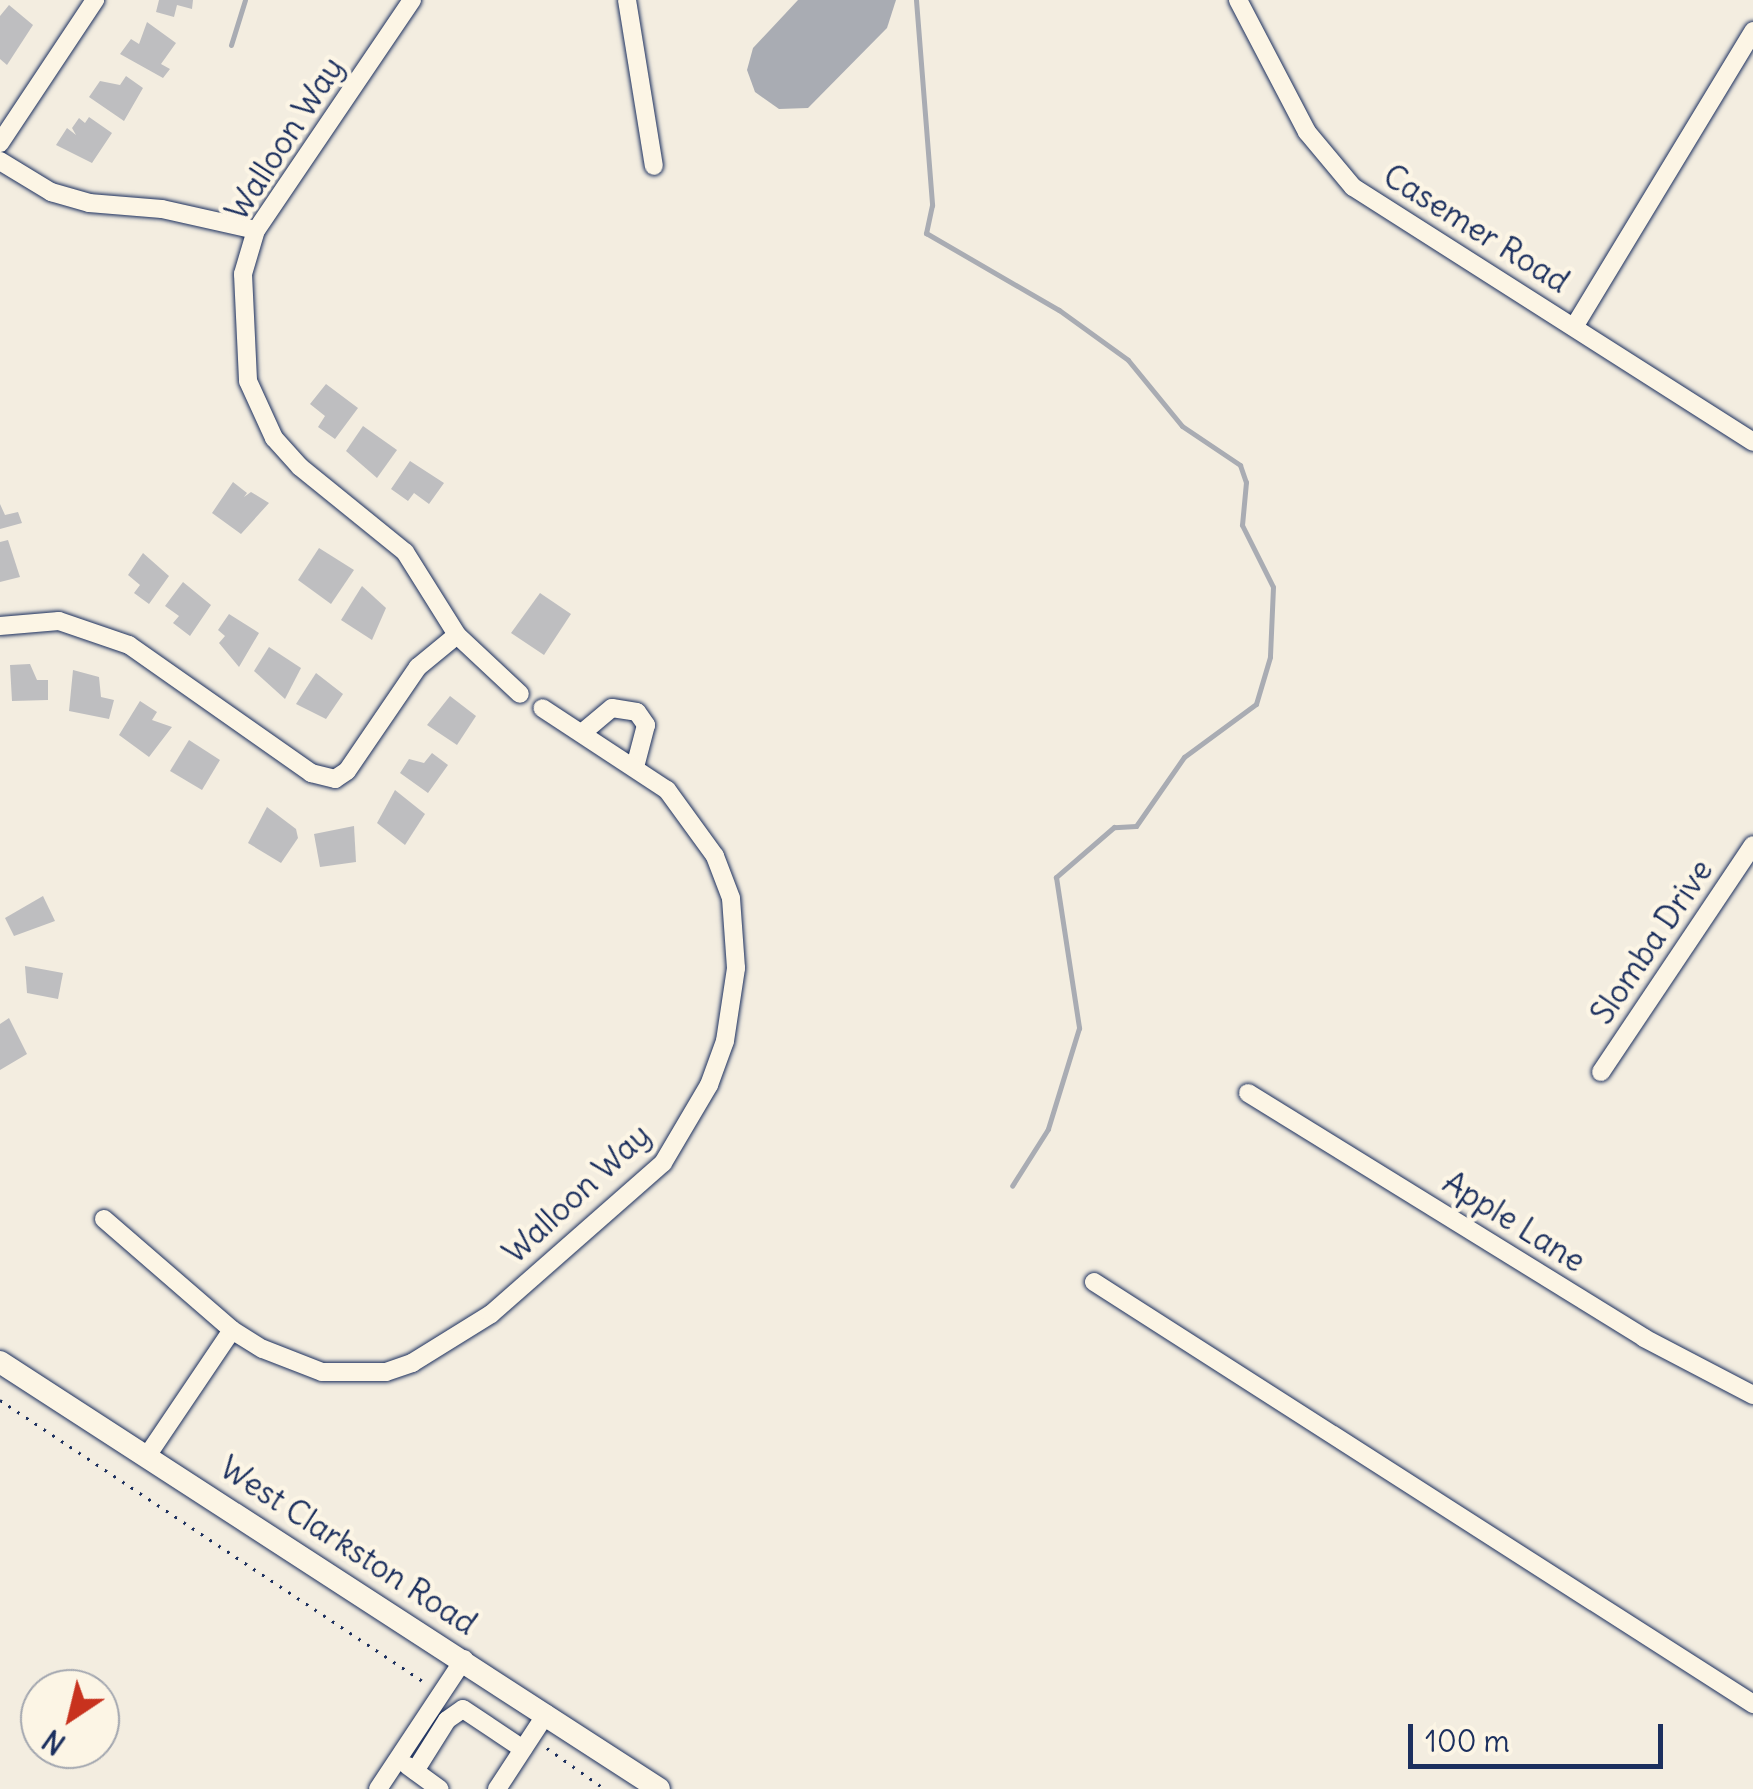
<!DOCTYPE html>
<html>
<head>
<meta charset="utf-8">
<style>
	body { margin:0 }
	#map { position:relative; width:1753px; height:1789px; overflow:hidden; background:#f3ede0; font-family:Delius,sans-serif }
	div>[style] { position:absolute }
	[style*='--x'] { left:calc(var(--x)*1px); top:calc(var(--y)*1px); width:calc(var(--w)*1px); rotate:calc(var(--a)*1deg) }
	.water>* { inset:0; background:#a9acb3 }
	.stream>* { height:5px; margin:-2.5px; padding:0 2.5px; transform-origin:2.5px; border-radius:2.5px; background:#a9acb3 }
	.building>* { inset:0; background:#bebec0 }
	.path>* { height:2.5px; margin-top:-1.25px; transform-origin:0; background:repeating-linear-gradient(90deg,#1b2f5e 0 2.5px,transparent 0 10.5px) }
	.roads { filter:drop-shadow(0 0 2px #1b2f5e) drop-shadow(0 0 2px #1b2f5e) }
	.minor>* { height:18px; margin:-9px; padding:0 9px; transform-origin:9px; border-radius:9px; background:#fcf5e5 }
	.major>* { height:22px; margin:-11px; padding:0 11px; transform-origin:11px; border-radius:11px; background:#fcf5e5 }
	span { translate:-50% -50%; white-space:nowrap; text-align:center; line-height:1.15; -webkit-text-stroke:9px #fcf5e5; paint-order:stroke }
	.street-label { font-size:32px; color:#1b2f5e }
	.north { position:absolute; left:20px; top:1669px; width:100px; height:100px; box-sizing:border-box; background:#fcf5e5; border:2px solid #a2a6af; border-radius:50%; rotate:215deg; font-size:28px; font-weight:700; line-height:40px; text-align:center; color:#1b2f5e }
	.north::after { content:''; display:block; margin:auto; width:35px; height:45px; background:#c8321e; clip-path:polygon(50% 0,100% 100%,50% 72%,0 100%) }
	.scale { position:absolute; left:1408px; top:1724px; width:255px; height:45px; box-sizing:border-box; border:5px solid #1b2f5e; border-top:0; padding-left:12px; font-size:30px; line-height:35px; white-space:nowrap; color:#1b2f5e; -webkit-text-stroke:8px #fcf5e5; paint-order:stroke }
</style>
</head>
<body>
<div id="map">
	<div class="water">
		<div style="clip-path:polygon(798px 0,896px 0,887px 28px,808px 108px,779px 109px,755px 92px,747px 70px,753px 48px)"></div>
	</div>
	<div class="stream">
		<div style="--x:916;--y:0;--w:206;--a:85.5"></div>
		<div style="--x:932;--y:205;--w:29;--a:102"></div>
		<div style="--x:926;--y:233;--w:154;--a:30.1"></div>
		<div style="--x:1059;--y:310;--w:85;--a:35.9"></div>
		<div style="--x:1128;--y:360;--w:85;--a:50.7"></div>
		<div style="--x:1182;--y:426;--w:70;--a:33.9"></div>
		<div style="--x:1240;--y:465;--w:18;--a:71"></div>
		<div style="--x:1246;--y:482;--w:43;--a:95.3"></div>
		<div style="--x:1242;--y:525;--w:69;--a:63.4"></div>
		<div style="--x:1273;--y:587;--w:70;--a:92.5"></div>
		<div style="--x:1270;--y:657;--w:49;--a:106.6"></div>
		<div style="--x:1256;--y:704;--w:89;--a:143.6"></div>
		<div style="--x:1184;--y:757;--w:84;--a:124.8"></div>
		<div style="--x:1136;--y:826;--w:22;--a:177"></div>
		<div style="--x:1114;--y:827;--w:77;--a:139.2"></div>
		<div style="--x:1056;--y:877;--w:153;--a:81.3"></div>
		<div style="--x:1079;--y:1028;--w:106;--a:107.1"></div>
		<div style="--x:1048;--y:1129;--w:67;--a:122.3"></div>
		<div style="--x:231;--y:45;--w:47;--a:-72.7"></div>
	</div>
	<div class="building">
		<div style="clip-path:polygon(159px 0,193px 0,192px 9px,177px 5px,174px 17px,156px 12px)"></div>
		<div style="clip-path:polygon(9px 5px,33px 25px,7px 65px,0 59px,0 16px)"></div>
		<div style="clip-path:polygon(147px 22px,176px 43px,161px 64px,170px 69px,163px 78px,120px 54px,131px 39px,139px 44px)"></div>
		<div style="clip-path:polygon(126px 76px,143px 88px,124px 121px,89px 97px,100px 81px,120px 85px)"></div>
		<div style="clip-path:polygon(89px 117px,112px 133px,92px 163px,56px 145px,67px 128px,76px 135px,72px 128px,79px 118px,85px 123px)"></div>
		<div style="clip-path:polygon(326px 384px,358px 408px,335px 439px,318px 427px,325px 416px,310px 404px)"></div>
		<div style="clip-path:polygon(363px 426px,397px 450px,377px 478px,346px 451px)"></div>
		<div style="clip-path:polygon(410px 461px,444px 483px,429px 504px,414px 493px,408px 501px,391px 489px)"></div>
		<div style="clip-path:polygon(233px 482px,247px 493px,244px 497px,251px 492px,269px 503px,241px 534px,212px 513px)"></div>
		<div style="clip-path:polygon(0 504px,5px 515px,18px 512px,22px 523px,0 529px)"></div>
		<div style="clip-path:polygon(8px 540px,20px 577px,0 582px,0 542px)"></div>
		<div style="clip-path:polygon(319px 548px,354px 570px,331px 604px,298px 580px)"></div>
		<div style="clip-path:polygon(143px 553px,169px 576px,149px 604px,134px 593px,140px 585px,128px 575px)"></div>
		<div style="clip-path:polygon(183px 582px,211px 605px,190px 636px,173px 623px,179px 616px,165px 606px)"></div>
		<div style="clip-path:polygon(362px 586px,386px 608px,372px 640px,341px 620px)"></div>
		<div style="clip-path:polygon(540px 593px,571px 614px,544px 655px,511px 633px)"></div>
		<div style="clip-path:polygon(229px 614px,259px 633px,239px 667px,219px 643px,225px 636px,218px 630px)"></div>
		<div style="clip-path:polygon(269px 647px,301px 668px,285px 699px,254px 671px)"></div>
		<div style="clip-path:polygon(30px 664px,37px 680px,48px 680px,48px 700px,12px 701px,10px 665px)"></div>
		<div style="clip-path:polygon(73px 670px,99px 677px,101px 697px,114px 700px,109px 719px,69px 711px)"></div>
		<div style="clip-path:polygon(316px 673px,343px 694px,326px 719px,296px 704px)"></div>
		<div style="clip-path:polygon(450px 696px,476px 716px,457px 745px,427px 725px)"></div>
		<div style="clip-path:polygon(140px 701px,157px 712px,152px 720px,172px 727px,149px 757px,119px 735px)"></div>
		<div style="clip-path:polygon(189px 740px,220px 760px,202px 790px,170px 771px)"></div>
		<div style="clip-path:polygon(432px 753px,448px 765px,428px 793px,400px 773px,409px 759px,424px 763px)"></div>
		<div style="clip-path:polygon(395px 790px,425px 814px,405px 845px,377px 823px)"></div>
		<div style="clip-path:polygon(267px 807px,296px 829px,298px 838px,281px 863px,248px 843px)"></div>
		<div style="clip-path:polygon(354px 826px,356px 862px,320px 867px,314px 834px)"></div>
		<div style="clip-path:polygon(43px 896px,55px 921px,14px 936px,5px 918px)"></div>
		<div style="clip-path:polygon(25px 966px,63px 973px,58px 999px,27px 993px)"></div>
		<div style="clip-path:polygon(9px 1018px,27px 1054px,0 1070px,0 1024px)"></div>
	</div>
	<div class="path">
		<div style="--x:0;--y:1400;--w:513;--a:33.63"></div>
		<div style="--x:547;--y:1748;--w:71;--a:35.3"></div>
	</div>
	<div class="roads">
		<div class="minor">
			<div style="--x:412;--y:0;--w:278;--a:124.1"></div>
			<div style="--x:256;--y:230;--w:46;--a:106.5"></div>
			<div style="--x:243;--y:274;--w:107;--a:87.3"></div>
			<div style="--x:248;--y:381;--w:63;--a:65.5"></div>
			<div style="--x:274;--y:438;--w:39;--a:48"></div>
			<div style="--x:300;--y:467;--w:135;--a:39"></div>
			<div style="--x:405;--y:552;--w:98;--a:57.9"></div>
			<div style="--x:457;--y:635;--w:86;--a:43.1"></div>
			<div style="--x:627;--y:0;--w:168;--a:80.8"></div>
			<div style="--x:1238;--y:0;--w:149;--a:62.4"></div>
			<div style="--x:1307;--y:132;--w:72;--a:50.1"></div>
			<div style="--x:1353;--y:187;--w:474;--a:32.5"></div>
			<div style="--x:0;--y:143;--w:172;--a:-56.4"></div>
			<div style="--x:0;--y:161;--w:60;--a:31.3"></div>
			<div style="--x:51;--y:192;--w:40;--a:16"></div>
			<div style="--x:89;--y:203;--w:73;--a:4.7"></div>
			<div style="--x:162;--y:209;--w:96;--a:12.6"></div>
			<div style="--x:1574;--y:327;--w:346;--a:-58.8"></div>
			<div style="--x:0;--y:626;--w:59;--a:-4.8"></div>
			<div style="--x:59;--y:621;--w:74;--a:18.9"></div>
			<div style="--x:129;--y:645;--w:223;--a:35.1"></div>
			<div style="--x:311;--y:773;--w:25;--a:14"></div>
			<div style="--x:335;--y:779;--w:14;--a:-34"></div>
			<div style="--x:347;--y:771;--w:126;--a:-55.7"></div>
			<div style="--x:418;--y:667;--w:50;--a:-39.4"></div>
			<div style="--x:582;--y:733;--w:39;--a:-40"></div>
			<div style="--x:612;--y:708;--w:25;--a:9"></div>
			<div style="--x:637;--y:712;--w:16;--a:55"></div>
			<div style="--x:646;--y:725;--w:43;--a:104.7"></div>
			<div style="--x:1601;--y:1072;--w:273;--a:-56.2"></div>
			<div style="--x:1248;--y:1093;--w:466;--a:31.7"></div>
			<div style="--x:1644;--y:1338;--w:123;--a:27.6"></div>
			<div style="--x:104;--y:1219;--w:169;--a:40.9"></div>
			<div style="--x:232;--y:1330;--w:36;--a:32"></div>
			<div style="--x:263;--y:1349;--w:63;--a:21.3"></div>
			<div style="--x:322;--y:1372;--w:64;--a:0"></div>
			<div style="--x:386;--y:1372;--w:28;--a:-19"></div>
			<div style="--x:412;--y:1363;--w:93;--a:-31.8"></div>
			<div style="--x:491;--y:1314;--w:229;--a:-41.3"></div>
			<div style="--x:663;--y:1163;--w:91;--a:-59.5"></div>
			<div style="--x:709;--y:1085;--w:47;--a:-70"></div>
			<div style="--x:725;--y:1041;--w:74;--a:-81.4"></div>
			<div style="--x:736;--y:968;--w:70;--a:-94.1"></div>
			<div style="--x:731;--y:898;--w:45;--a:-110.9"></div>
			<div style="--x:715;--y:856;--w:82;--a:-126"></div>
			<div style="--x:667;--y:790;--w:149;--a:-146.7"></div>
			<div style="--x:1094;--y:1282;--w:783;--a:32.63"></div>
			<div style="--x:147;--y:1456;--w:152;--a:-56"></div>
			<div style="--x:408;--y:1766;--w:39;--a:36"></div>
			<div style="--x:415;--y:1771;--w:60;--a:-57.9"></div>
			<div style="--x:447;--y:1720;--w:19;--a:-35"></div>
			<div style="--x:463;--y:1709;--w:72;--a:33.7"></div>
			<div style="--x:378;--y:1789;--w:156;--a:-56.5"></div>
			<div style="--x:497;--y:1789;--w:90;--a:-56.8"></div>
		</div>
		<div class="major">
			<div style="--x:0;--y:1362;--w:785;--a:32.94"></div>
		</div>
	</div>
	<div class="street-label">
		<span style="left:285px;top:139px;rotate:-57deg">Walloon Way</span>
		<span style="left:1476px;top:229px;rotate:32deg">Casemer Road</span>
		<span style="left:1652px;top:942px;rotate:-56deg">Slomba Drive</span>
		<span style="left:577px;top:1194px;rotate:-43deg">Walloon Way</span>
		<span style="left:1514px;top:1222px;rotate:32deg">Apple Lane</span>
		<span style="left:348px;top:1546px;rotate:33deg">West Clarkston Road</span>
	</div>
	<div class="north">N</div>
	<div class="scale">100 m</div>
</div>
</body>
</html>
